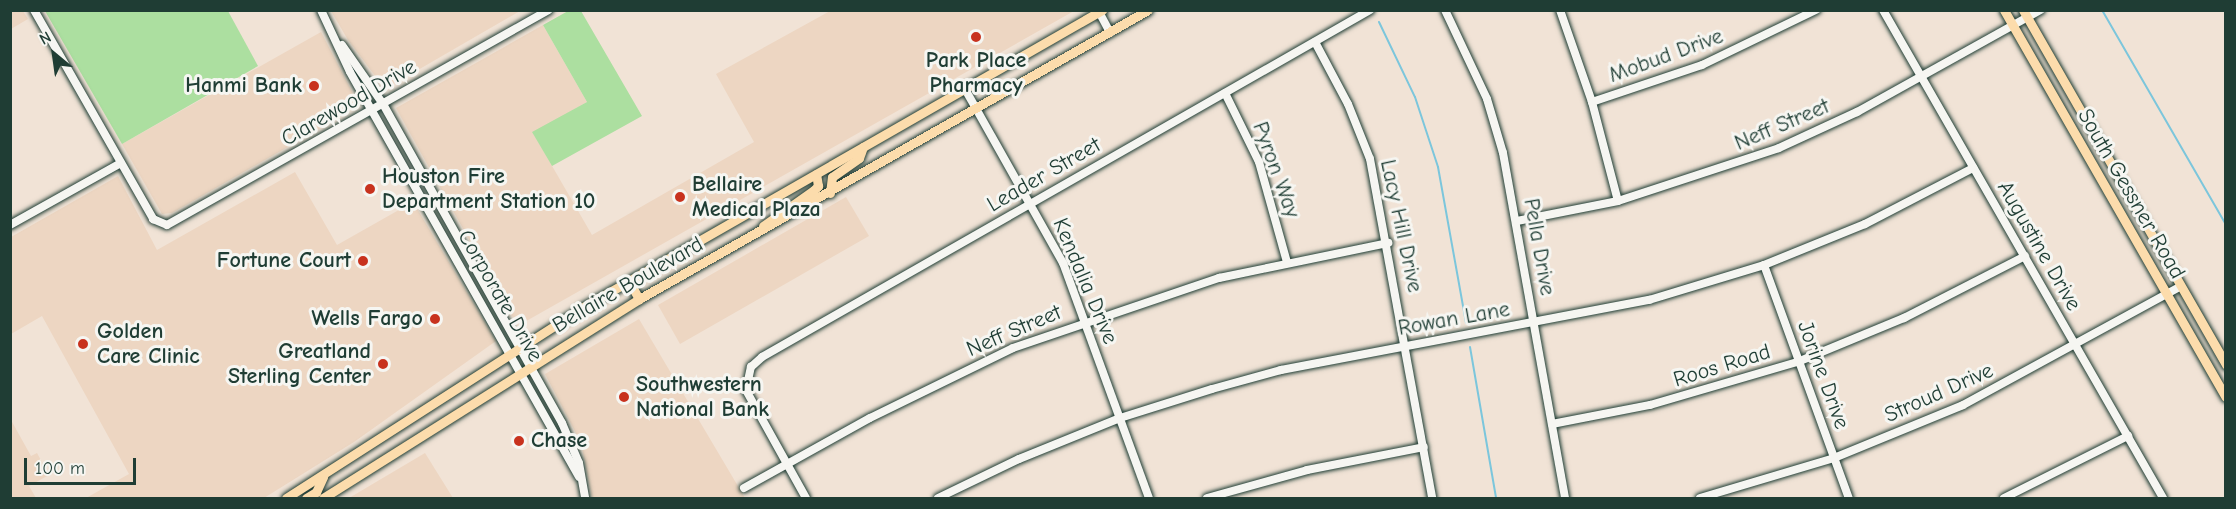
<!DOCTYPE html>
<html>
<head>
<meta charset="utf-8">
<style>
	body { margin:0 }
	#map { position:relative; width:2236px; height:509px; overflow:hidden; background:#f1e3d6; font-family:"Comic Neue",sans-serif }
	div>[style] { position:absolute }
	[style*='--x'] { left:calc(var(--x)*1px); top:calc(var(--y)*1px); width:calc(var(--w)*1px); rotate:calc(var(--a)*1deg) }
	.built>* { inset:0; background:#edd6c2 }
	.green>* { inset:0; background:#acdfa0 }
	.stream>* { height:2px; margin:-1px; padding:0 1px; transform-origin:1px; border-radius:1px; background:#7cc6dc }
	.roads { filter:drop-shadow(0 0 2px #1f3d34) drop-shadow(0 0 2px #1f3d34) }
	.minor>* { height:8px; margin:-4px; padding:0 4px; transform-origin:4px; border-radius:4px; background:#f6f6f2 }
	.major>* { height:9px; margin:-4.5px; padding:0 4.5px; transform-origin:4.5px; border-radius:4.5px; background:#fcdcac }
	.dots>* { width:16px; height:16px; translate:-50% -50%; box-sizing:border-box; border:3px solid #f6f6f2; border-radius:50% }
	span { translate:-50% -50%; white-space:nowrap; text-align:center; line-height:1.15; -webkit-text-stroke:6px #f6f6f2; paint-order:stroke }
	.street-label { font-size:22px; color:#1f3d34 }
	.poi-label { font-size:22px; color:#1f3d34; font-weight:700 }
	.right { translate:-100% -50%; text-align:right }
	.left { translate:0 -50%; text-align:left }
	.frame { position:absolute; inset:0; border:12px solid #1f3d34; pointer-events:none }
	.north { position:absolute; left:24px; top:24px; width:60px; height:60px; -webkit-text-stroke:4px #f6f6f2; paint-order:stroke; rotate:331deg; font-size:16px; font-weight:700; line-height:24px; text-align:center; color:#1f3d34 }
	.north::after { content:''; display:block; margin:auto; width:21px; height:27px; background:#1f3d34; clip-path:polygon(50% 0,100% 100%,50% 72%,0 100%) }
	.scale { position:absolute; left:24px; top:458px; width:112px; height:27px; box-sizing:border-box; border:3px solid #1f3d34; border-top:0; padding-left:8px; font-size:18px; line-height:21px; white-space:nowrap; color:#1f3d34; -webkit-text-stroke:4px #f6f6f2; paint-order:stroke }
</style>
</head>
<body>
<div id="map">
	<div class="built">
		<div style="clip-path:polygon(11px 10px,23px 11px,28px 19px,11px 29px)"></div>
		<div style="clip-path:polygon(331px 11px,520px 11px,385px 89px,348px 40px)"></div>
		<div style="clip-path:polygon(830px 11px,1074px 11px,521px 324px,511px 315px,396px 108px,543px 25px,587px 102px,533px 133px,592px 235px,754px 142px,716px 74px)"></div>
		<div style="clip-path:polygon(321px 32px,358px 103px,356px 108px,172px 213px,162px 214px,122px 144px)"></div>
		<div style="clip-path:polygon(295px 172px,337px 245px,413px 202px,496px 341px,354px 442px,264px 498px,86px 498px,129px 474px,42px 316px,11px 334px,11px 237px,118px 176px,157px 250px)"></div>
		<div style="clip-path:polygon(846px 197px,869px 236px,680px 344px,658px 305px)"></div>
		<div style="clip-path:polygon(639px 319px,745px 498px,592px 498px,581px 443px,545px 374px)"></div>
		<div style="clip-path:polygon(11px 420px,31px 456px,37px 453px,49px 475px,29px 486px,36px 498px,11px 498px)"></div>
		<div style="clip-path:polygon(425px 453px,453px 498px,349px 498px)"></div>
	</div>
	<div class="green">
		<div style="clip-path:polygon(45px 11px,228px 11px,258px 66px,122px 144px)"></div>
		<div style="clip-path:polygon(568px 11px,581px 11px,642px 116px,552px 166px,532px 132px,587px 102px,543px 25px)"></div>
	</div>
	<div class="stream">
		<div style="--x:2102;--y:10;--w:248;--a:60"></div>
		<div style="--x:1379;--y:22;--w:83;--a:64.4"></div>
		<div style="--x:1415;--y:97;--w:74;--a:71.8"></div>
		<div style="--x:1438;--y:167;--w:158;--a:79.8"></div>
		<div style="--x:1470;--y:347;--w:153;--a:80.2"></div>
	</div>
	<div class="roads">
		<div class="minor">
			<div style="--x:34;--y:10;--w:241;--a:60.3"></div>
			<div style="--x:153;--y:219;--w:15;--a:23"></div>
			<div style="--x:167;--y:225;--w:438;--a:-29.4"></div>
			<div style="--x:321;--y:10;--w:68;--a:64.9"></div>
			<div style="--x:350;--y:72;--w:465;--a:60.5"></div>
			<div style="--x:1098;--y:10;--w:26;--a:62"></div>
			<div style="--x:1445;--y:10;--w:98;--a:64.7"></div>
			<div style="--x:1487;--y:99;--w:56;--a:73.5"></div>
			<div style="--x:1503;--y:153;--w:351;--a:79.8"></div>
			<div style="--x:1560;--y:10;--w:97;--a:70.8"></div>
			<div style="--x:1592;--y:102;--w:102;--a:75.3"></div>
			<div style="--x:1883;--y:10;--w:563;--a:60.15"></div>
			<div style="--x:1315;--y:42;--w:70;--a:62"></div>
			<div style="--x:1348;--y:104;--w:59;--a:68.2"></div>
			<div style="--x:1370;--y:159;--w:345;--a:79.6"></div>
			<div style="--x:342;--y:45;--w:72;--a:55.2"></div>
			<div style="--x:383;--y:104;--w:366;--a:60.7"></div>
			<div style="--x:562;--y:423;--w:43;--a:67"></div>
			<div style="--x:579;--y:463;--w:36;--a:80"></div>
			<div style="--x:965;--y:89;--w:200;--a:60.6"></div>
			<div style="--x:1063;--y:263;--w:250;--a:69.9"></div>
			<div style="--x:1225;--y:93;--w:77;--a:63.8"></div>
			<div style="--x:1259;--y:162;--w:104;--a:74.4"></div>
			<div style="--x:1592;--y:102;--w:116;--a:-18.6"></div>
			<div style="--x:1702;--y:65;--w:127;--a:-25.8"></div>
			<div style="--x:1517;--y:221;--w:103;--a:-11.2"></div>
			<div style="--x:1618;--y:201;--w:169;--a:-18.2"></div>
			<div style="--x:1779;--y:148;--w:86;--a:-24.8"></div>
			<div style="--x:1857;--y:112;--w:210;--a:-29.1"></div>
			<div style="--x:10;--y:225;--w:127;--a:-29.2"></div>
			<div style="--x:1764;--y:265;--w:248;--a:70"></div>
			<div style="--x:1552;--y:424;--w:100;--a:-11"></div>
			<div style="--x:1650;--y:405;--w:156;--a:-16.3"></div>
			<div style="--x:1800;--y:361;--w:113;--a:-22.5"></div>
			<div style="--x:1904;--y:318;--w:136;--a:-27.1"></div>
			<div style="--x:744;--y:488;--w:144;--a:-29.1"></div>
			<div style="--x:870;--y:418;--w:159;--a:-26.1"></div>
			<div style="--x:1013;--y:348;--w:218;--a:-18.8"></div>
			<div style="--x:1219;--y:278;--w:173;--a:-11.7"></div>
			<div style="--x:806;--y:498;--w:124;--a:-119.1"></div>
			<div style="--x:746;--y:390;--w:24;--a:-78"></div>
			<div style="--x:751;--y:367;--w:15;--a:-42"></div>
			<div style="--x:762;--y:357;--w:700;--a:-29.71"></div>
			<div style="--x:938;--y:498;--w:90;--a:-25.7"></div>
			<div style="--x:1019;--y:459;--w:109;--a:-22.1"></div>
			<div style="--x:1120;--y:418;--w:96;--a:-17.5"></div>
			<div style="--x:1212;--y:389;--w:72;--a:-15.4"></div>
			<div style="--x:1281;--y:370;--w:375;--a:-10.8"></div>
			<div style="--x:1649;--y:300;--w:120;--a:-16.9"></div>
			<div style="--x:1764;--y:265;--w:109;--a:-22.1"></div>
			<div style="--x:1865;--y:224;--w:122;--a:-27.4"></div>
			<div style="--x:1207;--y:498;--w:104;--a:-15.6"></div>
			<div style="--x:1307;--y:470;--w:119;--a:-11.1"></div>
			<div style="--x:1700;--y:498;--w:140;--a:-16.6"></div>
			<div style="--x:1834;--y:458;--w:139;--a:-22.3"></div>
			<div style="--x:1963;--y:405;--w:246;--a:-28.6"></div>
			<div style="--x:2004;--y:498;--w:139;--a:-26.6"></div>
		</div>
		<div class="major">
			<div style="--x:2004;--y:10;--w:446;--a:60.2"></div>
			<div style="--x:2023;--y:10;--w:409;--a:60.2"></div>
			<div style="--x:830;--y:193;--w:16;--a:-83"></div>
			<div style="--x:832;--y:177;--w:33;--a:-35"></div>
			<div style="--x:859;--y:158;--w:12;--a:-70"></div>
			<div style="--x:763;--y:226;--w:62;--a:-35.2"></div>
			<div style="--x:814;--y:190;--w:6;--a:-45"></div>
			<div style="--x:818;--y:186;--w:12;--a:-99"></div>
			<div style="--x:629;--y:281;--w:21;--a:61"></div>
			<div style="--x:286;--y:498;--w:350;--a:-32.7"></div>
			<div style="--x:580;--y:309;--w:602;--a:-29.8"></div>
			<div style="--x:306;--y:498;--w:12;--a:-31"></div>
			<div style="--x:316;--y:492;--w:17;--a:-65"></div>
			<div style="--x:323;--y:498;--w:373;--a:-32.2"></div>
			<div style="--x:639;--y:299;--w:585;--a:-29.59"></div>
		</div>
	</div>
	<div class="dots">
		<div style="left:976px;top:37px;background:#c8321e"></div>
		<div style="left:314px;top:86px;background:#c8321e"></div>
		<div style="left:370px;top:189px;background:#c8321e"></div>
		<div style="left:680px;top:197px;background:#c8321e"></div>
		<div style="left:363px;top:261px;background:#c8321e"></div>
		<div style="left:435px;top:319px;background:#c8321e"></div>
		<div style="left:83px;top:344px;background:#c8321e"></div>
		<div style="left:383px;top:364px;background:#c8321e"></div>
		<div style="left:624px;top:397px;background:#c8321e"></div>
		<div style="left:519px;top:441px;background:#c8321e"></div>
	</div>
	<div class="street-label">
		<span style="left:1666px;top:56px;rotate:-20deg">Mobud Drive</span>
		<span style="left:349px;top:103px;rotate:-30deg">Clarewood Drive</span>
		<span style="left:1782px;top:125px;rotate:-23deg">Neff Street</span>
		<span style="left:1276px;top:170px;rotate:70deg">Pyron Way</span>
		<span style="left:1044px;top:175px;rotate:-30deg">Leader Street</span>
		<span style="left:2131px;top:194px;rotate:60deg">South Gessner Road</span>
		<span style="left:1401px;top:226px;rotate:78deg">Lacy Hill Drive</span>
		<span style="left:2039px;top:246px;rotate:60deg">Augustine Drive</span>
		<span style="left:1539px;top:247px;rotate:80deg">Pella Drive</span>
		<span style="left:1085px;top:281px;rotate:67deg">Kendalia Drive</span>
		<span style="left:628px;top:285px;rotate:-30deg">Bellaire Boulevard</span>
		<span style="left:500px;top:296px;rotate:60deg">Corporate Drive</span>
		<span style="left:1454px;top:319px;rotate:-10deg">Rowan Lane</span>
		<span style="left:1014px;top:331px;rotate:-23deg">Neff Street</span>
		<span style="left:1722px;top:366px;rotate:-17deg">Roos Road</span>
		<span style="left:1823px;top:375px;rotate:70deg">Jorine Drive</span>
		<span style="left:1939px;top:393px;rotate:-24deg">Stroud Drive</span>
	</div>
	<div class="poi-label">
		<span style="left:976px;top:73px">Park Place<br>Pharmacy</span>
		<span class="right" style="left:302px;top:86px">Hanmi Bank</span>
		<span class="left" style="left:382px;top:189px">Houston Fire<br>Department Station 10</span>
		<span class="left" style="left:692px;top:197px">Bellaire<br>Medical Plaza</span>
		<span class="right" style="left:351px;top:261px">Fortune Court</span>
		<span class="right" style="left:423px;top:319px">Wells Fargo</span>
		<span class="left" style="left:97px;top:344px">Golden<br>Care Clinic</span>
		<span class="right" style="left:371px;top:364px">Greatland<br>Sterling Center</span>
		<span class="left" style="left:636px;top:397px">Southwestern<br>National Bank</span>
		<span class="left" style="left:531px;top:441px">Chase</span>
	</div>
	<div class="frame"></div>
	<div class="north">N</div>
	<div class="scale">100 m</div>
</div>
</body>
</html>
